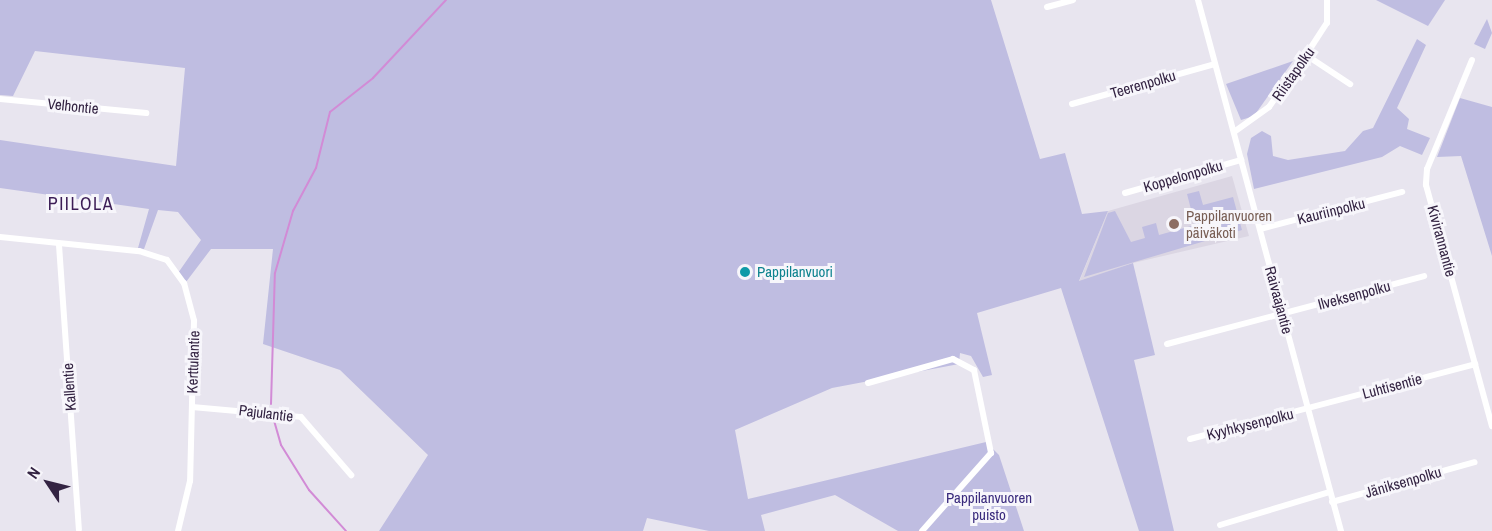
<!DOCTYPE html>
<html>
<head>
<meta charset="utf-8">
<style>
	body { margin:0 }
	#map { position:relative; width:1492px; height:531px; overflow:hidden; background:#e8e5ef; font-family:"Archivo Narrow",sans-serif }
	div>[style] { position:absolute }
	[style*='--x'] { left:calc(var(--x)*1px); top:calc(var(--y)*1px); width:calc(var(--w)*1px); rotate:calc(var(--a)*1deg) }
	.built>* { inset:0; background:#dbd6e3 }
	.green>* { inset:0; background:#bfbde1 }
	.stream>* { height:2px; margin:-1px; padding:0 1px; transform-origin:1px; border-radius:1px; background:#d28bd6 }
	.minor>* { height:6px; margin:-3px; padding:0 3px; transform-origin:3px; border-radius:3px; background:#fff }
	.dots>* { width:16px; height:16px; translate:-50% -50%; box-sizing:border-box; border:3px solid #f7f6fb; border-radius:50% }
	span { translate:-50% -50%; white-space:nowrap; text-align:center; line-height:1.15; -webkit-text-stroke:6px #f7f6fb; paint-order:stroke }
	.street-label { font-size:15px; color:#332342 }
	.education-label { font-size:15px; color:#785e54 }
	.left { translate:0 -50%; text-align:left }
	.culture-label { font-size:15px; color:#0d838f }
	.park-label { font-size:15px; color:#392a7c }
	.quarter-label { font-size:18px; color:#3c1d56; letter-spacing:1.5px }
	.north { position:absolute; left:18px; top:453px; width:60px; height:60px; -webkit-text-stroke:4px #f7f6fb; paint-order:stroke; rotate:305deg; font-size:16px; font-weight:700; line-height:24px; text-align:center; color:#332342 }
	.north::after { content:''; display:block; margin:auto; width:21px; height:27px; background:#332342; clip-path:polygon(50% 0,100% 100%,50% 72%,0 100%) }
</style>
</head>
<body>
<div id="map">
	<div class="built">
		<div style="clip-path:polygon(1232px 176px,1249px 236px,1133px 263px,1079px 282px,1108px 211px)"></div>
	</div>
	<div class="green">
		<div style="clip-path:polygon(0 0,991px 0,1040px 159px,1065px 153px,1082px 214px,1108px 211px,1079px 281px,1133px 263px,1155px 355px,1134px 360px,1174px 531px,1139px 531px,1061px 288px,977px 313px,992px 375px,983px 377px,971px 356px,960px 353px,959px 364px,832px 388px,735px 430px,748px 499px,986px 442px,999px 455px,1024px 531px,898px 531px,835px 495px,761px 515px,765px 531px,709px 531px,647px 518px,643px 531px,379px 531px,428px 455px,340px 370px,263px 344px,273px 249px,211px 249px,186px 282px,178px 273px,201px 240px,178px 212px,158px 210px,144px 249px,138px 248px,149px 209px,0 188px,0 140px,176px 166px,185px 68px,35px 51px,13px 96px,0 95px)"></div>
		<div style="clip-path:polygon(1376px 0,1445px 0,1428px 26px)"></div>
		<div style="clip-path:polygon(1487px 19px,1492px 33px,1485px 49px,1474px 44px)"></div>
		<div style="clip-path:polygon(1417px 39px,1426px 45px,1397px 108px,1409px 119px,1407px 129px,1430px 138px,1422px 155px,1400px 146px,1382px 157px,1254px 189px,1247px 154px,1251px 138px,1262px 131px,1271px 136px,1273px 156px,1288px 160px,1345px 151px,1363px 131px,1373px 128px)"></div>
		<div style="clip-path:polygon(1293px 61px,1254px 116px,1241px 120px,1226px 84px)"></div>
		<div style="clip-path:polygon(1460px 98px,1492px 107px,1492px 256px,1461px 156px,1437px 157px)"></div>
		<div style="clip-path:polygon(1199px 191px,1203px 205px,1233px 197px,1242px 230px,1084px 277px,1108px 213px,1115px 211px,1131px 242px,1145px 238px,1142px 227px,1156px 223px,1159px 235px,1195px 225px,1187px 194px)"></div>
	</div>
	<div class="stream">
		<div style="--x:271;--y:404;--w:131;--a:-88.3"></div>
		<div style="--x:275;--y:273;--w:65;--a:-73.8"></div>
		<div style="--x:293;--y:211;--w:49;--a:-61.9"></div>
		<div style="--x:316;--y:168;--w:58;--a:-76"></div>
		<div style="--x:330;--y:112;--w:55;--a:-38.3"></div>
		<div style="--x:373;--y:78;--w:107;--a:-46.9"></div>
		<div style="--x:273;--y:417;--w:29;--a:74"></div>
		<div style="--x:281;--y:445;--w:53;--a:58.1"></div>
		<div style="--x:309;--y:490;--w:55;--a:47.9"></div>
	</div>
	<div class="minor">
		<div style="--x:1198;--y:0;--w:550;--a:74.93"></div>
		<div style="--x:1047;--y:7;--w:27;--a:-15"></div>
		<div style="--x:1306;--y:55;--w:53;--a:33.4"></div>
		<div style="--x:1472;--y:60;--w:118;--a:112.4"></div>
		<div style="--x:1427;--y:169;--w:16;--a:94"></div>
		<div style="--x:1426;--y:185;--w:250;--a:74.7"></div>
		<div style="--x:0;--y:99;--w:147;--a:5.5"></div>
		<div style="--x:1072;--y:104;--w:148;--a:-15.6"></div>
		<div style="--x:1234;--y:132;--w:43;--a:-35.5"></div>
		<div style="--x:1269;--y:107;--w:64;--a:-54.6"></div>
		<div style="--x:1306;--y:55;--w:38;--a:-57"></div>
		<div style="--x:1327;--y:23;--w:23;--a:-90"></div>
		<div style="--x:1125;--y:193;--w:121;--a:-15.9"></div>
		<div style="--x:1260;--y:229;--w:147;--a:-14.6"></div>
		<div style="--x:0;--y:237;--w:140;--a:5.8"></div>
		<div style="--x:139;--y:251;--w:29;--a:18"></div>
		<div style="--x:167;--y:260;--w:29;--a:54"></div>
		<div style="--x:184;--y:283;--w:39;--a:75"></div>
		<div style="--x:194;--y:321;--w:160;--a:91.4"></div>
		<div style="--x:190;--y:481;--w:51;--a:103.5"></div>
		<div style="--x:59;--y:245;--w:285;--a:86"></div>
		<div style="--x:1167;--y:344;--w:266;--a:-14.8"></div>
		<div style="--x:868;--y:383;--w:88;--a:-15.8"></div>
		<div style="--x:953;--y:359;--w:24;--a:28"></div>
		<div style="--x:974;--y:370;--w:85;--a:78.4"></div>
		<div style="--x:991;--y:453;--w:104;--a:131.5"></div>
		<div style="--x:192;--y:407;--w:109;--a:5.2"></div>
		<div style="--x:301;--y:417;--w:77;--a:49.2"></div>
		<div style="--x:1190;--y:439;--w:295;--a:-14.7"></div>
		<div style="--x:1332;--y:502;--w:148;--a:-15.6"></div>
		<div style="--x:1220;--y:525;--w:114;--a:-16.8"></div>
	</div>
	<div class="dots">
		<div style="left:1174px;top:224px;background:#8d6e63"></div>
		<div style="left:745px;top:272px;background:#0f9aa8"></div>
	</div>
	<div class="street-label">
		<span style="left:1293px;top:74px;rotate:-55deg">Riistapolku</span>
		<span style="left:1143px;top:84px;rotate:-16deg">Teerenpolku</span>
		<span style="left:73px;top:106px;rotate:6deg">Velhontie</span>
		<span style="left:1183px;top:176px;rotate:-16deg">Koppelonpolku</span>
		<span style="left:1331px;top:211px;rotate:-14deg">Kauriinpolku</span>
		<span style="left:1442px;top:241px;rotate:75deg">Kivirannantie</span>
		<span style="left:1354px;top:295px;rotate:-15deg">Ilveksenpolku</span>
		<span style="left:1279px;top:300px;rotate:75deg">Raivaajantie</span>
		<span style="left:193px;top:362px;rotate:-88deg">Kerttulantie</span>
		<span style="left:1392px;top:386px;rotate:-15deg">Luhtisentie</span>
		<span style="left:69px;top:387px;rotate:-94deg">Kallentie</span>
		<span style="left:266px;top:413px;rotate:7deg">Pajulantie</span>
		<span style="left:1250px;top:424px;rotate:-14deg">Kyyhkysenpolku</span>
		<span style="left:1403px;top:482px;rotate:-16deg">Jäniksenpolku</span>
	</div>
	<div class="education-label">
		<span class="left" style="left:1186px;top:224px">Pappilanvuoren<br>päiväkoti</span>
	</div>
	<div class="culture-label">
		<span class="left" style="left:757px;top:272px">Pappilanvuori</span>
	</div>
	<div class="park-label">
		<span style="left:989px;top:506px">Pappilanvuoren<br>puisto</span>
	</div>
	<div class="quarter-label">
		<span style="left:81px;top:204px">PIILOLA</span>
	</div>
	<div class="north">N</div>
</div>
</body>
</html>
